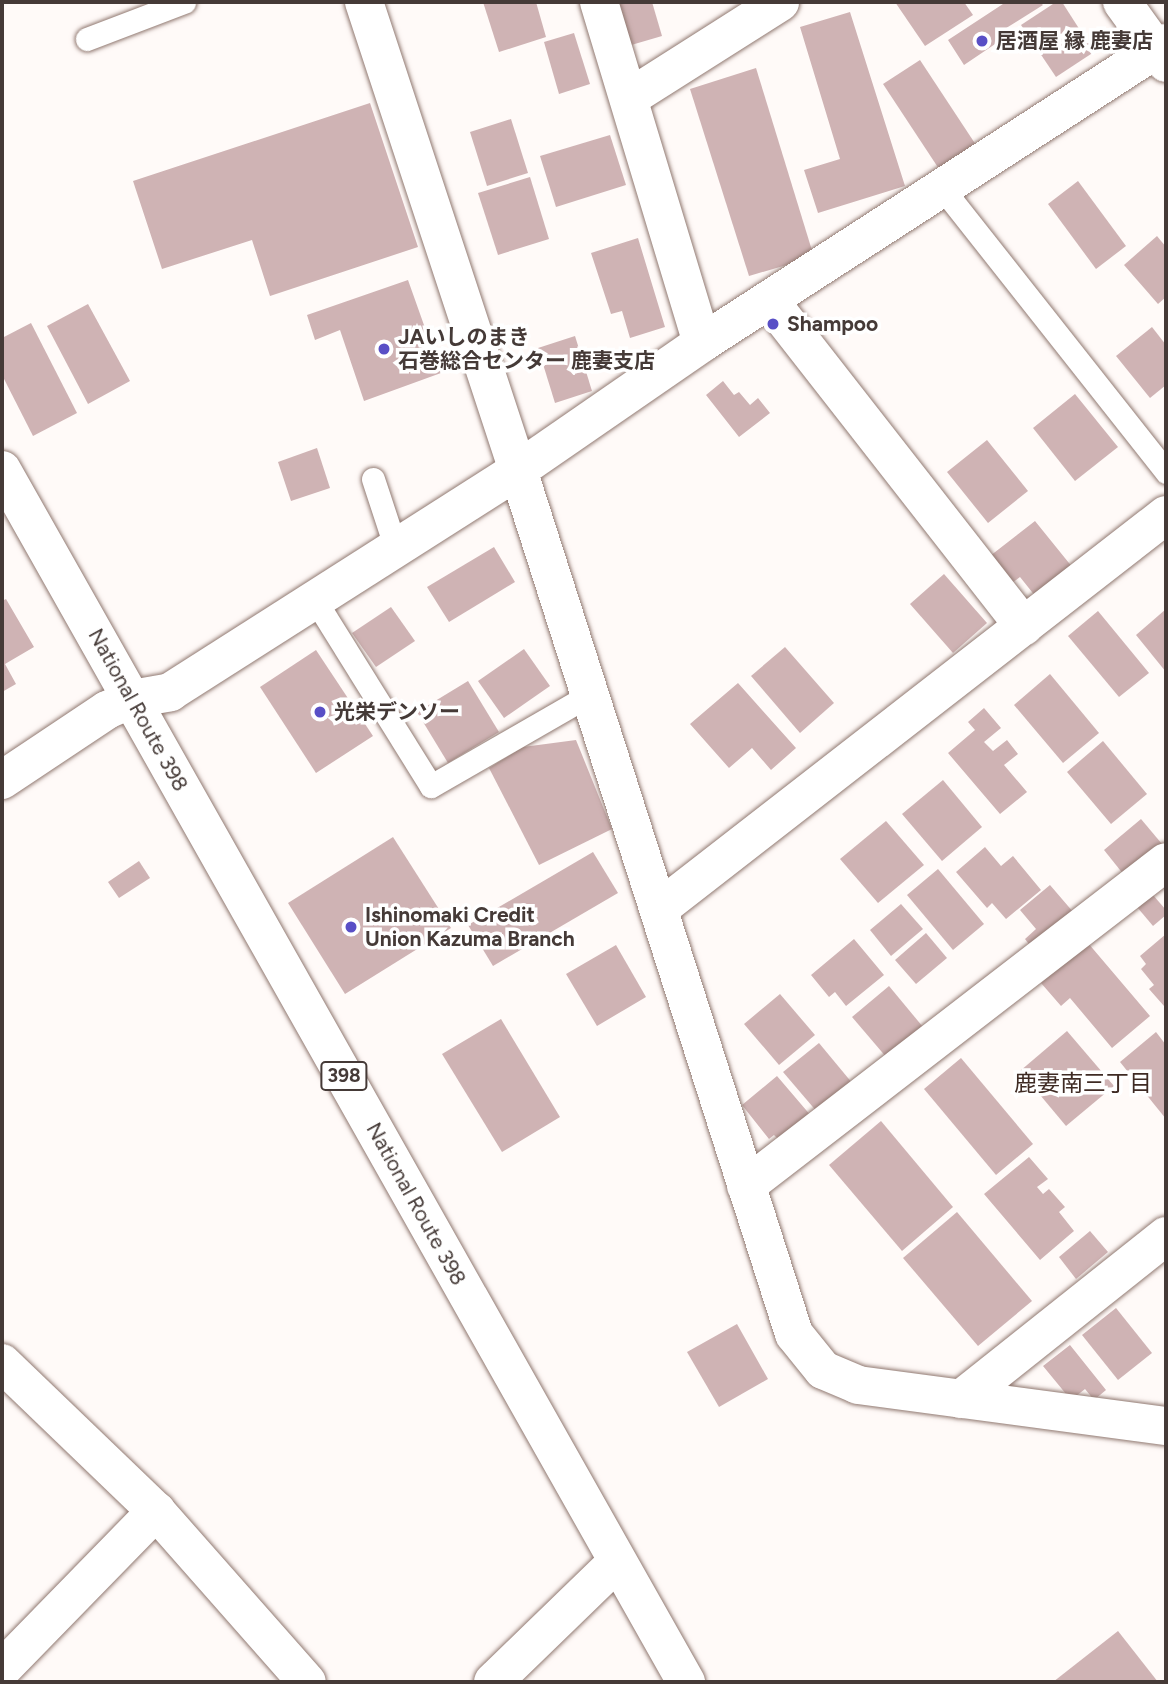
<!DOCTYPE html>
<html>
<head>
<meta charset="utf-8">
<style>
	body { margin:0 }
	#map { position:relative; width:1168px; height:1684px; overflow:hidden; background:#fffaf8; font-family:Figtree,"Noto Sans JP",sans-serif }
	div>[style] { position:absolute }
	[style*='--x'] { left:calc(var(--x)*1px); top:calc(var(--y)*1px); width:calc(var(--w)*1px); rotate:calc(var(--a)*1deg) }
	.building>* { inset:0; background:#cfb3b4 }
	.roads { filter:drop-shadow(0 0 2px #917971) drop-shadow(0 0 2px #917971) }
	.service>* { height:23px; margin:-11.5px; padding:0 11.5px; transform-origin:11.5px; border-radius:11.5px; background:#fff }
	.minor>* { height:38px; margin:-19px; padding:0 19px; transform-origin:19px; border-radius:19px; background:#fff }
	.trunk>* { height:38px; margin:-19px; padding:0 19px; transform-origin:19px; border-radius:19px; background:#fff }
	.dots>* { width:19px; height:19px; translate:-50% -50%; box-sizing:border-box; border:4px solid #fff; border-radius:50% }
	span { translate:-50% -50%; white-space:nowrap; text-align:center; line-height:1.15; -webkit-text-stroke:7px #fff; paint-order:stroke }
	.shield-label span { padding:2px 5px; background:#fff; border:2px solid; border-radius:5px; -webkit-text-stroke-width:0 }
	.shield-label { font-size:19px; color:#453a37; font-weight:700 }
	.poi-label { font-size:21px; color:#453a37; font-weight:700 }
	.left { translate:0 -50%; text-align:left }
	.street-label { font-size:21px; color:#453a37 }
	.neighbourhood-label { font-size:23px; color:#3f2b24 }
	.frame { position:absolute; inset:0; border:4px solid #453a37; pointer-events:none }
</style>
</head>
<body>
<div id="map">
	<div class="building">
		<div style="clip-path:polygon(483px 2px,536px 2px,546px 37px,499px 52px)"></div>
		<div style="clip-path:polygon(606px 2px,652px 2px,662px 36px,621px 48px)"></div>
		<div style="clip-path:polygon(895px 2px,964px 2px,973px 15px,925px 46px)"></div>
		<div style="clip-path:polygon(1006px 2px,1040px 2px,1043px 5px,1003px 30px,1007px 36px,964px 65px,948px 40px)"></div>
		<div style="clip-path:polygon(1056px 2px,1062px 2px,1094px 52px,1056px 77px,1021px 25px)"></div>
		<div style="clip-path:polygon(850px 12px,905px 186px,818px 213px,804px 170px,840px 159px,800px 27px)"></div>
		<div style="clip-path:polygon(574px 33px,590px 84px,559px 94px,544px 42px)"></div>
		<div style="clip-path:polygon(920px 60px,978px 148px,941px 172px,883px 84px)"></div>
		<div style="clip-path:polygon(756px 68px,814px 257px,749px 276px,690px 89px)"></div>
		<div style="clip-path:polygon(370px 103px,418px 247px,270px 296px,252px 240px,162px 269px,133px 181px)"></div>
		<div style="clip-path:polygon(511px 119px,528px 173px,487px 186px,470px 132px)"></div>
		<div style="clip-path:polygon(610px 135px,626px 185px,556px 207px,540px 156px)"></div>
		<div style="clip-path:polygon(530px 177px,549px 239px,498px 255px,478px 193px)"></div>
		<div style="clip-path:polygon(1078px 181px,1126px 246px,1096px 269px,1048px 204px)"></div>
		<div style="clip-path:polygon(1157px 236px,1166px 247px,1166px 297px,1158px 304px,1124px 265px)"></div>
		<div style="clip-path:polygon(638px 238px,665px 327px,630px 338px,622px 311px,611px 314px,591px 253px)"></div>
		<div style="clip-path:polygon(408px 280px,441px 373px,364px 401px,340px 330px,315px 340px,307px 315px)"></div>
		<div style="clip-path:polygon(88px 304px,130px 381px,88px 404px,47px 326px)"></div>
		<div style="clip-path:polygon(31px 323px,77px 413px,33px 436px,2px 375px,2px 338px)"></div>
		<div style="clip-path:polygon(1152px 327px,1166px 345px,1166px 385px,1150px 398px,1116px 356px)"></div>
		<div style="clip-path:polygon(575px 336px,592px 391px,555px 403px,538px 348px)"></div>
		<div style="clip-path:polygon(723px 381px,734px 395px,739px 392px,750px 405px,758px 398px,770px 413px,739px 437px,706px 395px)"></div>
		<div style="clip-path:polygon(1075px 394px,1118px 447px,1075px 481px,1033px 428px)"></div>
		<div style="clip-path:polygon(987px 440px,1028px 491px,988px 523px,947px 472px)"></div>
		<div style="clip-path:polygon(317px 448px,330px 488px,291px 501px,278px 462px)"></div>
		<div style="clip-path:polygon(1035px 521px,1073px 568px,1036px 597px,1020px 577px,1012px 583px,990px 556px)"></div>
		<div style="clip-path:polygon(494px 547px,515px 582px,449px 622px,427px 587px)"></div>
		<div style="clip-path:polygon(944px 574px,987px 623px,953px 653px,910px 604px)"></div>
		<div style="clip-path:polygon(6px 599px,34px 647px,5px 664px,16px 684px,2px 692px,2px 601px)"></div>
		<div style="clip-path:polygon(391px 607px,415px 641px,376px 667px,352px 633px)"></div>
		<div style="clip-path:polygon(1166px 609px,1166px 672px,1136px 635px)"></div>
		<div style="clip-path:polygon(1098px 611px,1149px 673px,1119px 697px,1068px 636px)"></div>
		<div style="clip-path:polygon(785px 647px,834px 703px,800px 733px,751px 676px)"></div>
		<div style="clip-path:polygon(524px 649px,550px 686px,504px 718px,478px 681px)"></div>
		<div style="clip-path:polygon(316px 650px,373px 736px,316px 773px,260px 687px)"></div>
		<div style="clip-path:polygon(1050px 674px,1099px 733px,1063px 763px,1014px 705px)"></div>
		<div style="clip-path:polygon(468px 681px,499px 732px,448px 763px,417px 712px)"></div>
		<div style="clip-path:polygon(738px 683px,796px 748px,771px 770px,752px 748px,729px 768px,690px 724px)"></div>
		<div style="clip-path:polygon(984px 708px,1001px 728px,984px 742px,993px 751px,1007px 740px,1018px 754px,1004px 765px,1027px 792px,1000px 814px,948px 753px,975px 730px,968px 722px)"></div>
		<div style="clip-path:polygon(576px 740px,612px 829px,539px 865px,489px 768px,523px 747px)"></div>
		<div style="clip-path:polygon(1103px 741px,1147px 794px,1111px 824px,1067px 772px)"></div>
		<div style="clip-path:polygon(943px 780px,982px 827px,942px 861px,902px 814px)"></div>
		<div style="clip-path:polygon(1141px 819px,1162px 844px,1124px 875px,1104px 850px)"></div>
		<div style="clip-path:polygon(886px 821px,924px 865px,878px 903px,840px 859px)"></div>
		<div style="clip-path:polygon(393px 837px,451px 928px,345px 994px,288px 903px)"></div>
		<div style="clip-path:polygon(985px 847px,1001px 866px,1013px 856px,1041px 890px,1006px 919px,992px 903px,987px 908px,956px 872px)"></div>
		<div style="clip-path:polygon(593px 852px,618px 893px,493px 966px,468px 925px)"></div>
		<div style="clip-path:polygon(139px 861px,150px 878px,119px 898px,108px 882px)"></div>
		<div style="clip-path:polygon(938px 869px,984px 924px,953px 950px,907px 895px)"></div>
		<div style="clip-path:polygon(1050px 885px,1074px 913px,1032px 948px,1025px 939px,1036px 929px,1020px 910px)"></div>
		<div style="clip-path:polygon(1153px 895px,1166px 910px,1166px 915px,1153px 926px,1137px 907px)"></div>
		<div style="clip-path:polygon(901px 904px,923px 929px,891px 956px,870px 930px)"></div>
		<div style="clip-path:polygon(926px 933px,947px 958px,916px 984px,895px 960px)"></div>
		<div style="clip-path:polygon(1166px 934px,1166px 1003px,1164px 1006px,1149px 989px,1154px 985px,1141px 969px,1146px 964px,1140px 956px)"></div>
		<div style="clip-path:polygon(854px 939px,884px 975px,846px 1006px,835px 992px,829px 997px,811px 975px)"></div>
		<div style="clip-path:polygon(1088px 943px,1150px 1016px,1112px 1048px,1070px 998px,1061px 1006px,1041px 983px)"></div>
		<div style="clip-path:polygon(616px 945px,646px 997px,597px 1026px,566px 974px)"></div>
		<div style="clip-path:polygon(889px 986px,923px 1027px,887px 1058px,852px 1017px)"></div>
		<div style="clip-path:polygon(780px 994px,815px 1035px,779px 1065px,744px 1024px)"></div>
		<div style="clip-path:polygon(501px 1019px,560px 1117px,502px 1152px,442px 1054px)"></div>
		<div style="clip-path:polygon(1067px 1031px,1114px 1086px,1066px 1126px,1020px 1071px)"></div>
		<div style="clip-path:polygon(1156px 1032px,1166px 1045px,1166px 1119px,1120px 1062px)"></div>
		<div style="clip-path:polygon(819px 1043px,853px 1084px,818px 1113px,783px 1072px)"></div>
		<div style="clip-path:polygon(961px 1058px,1033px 1144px,996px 1175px,924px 1089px)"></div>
		<div style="clip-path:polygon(777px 1076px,812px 1117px,782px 1143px,774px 1135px,769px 1139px,742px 1105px)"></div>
		<div style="clip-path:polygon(881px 1121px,953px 1207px,902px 1251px,829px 1165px)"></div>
		<div style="clip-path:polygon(1029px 1157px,1048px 1179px,1037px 1187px,1043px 1194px,1049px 1189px,1065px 1207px,1059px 1212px,1074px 1231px,1040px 1260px,984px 1194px)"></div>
		<div style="clip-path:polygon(957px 1212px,1032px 1301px,978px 1346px,903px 1258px)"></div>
		<div style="clip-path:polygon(1090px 1231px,1108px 1252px,1076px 1279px,1059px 1257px)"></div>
		<div style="clip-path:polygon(1116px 1308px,1152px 1353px,1118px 1380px,1082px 1335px)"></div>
		<div style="clip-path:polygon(737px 1324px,768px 1379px,719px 1407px,687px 1352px)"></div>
		<div style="clip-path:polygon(1070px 1345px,1106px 1390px,1094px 1400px,1085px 1389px,1071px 1400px,1043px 1366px)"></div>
		<div style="clip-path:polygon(1118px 1631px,1158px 1682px,1053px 1682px)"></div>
	</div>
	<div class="roads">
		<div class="service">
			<div style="--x:87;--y:39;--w:104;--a:-20.9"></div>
			<div style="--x:942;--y:188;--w:362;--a:51.7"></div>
			<div style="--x:373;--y:479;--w:74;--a:71.8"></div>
			<div style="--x:315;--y:600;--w:219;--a:58.1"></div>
			<div style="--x:431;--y:786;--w:182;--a:-29.9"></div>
		</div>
		<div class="minor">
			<div style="--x:364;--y:2;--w:493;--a:71.8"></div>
			<div style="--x:518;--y:470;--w:907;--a:72.28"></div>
			<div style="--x:794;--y:1334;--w:46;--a:51.1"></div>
			<div style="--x:823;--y:1370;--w:38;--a:23"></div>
			<div style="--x:858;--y:1385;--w:311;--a:7.6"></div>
			<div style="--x:599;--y:2;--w:356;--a:73.2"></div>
			<div style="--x:1122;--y:2;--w:75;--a:54.2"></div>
			<div style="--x:629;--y:98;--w:179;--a:-32.4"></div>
			<div style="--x:769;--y:300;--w:414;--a:52"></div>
			<div style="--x:2;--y:780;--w:126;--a:-33.7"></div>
			<div style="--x:107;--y:710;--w:27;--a:-24"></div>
			<div style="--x:132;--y:699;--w:39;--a:-10"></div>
			<div style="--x:170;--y:692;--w:413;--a:-32.5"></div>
			<div style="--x:518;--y:470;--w:224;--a:-34.6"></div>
			<div style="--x:702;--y:343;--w:553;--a:-32.88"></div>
			<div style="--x:659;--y:909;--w:642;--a:-37.85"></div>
			<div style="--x:746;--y:1186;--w:530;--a:-37.65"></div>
			<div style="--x:2;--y:1363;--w:214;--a:43.9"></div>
			<div style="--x:156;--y:1511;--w:228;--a:48.6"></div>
			<div style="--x:961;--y:1399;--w:262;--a:-38.5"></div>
			<div style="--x:2;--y:1669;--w:221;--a:-45.7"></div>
			<div style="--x:493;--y:1682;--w:173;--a:-44.1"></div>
		</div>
		<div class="trunk">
			<div style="--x:2;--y:470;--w:1392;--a:60.56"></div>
		</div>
	</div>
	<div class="dots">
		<div style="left:982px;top:41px;background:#594fc6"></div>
		<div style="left:773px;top:324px;background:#594fc6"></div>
		<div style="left:384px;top:349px;background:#594fc6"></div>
		<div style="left:320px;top:712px;background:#594fc6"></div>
		<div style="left:351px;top:927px;background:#594fc6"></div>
	</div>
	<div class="shield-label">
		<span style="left:344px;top:1076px">398</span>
	</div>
	<div class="poi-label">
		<span class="left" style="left:996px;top:41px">居酒屋 縁 鹿妻店</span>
		<span class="left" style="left:787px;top:324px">Shampoo</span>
		<span class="left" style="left:398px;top:349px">JAいしのまき<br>石巻総合センター 鹿妻支店</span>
		<span class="left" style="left:334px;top:712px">光栄デンソー</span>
		<span class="left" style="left:365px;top:927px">Ishinomaki Credit<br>Union Kazuma Branch</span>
	</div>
	<div class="street-label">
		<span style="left:138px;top:710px;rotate:61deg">National Route 398</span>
		<span style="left:416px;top:1204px;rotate:61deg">National Route 398</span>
	</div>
	<div class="neighbourhood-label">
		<span style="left:1083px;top:1083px">鹿妻南三丁目</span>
	</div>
	<div class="frame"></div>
</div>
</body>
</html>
